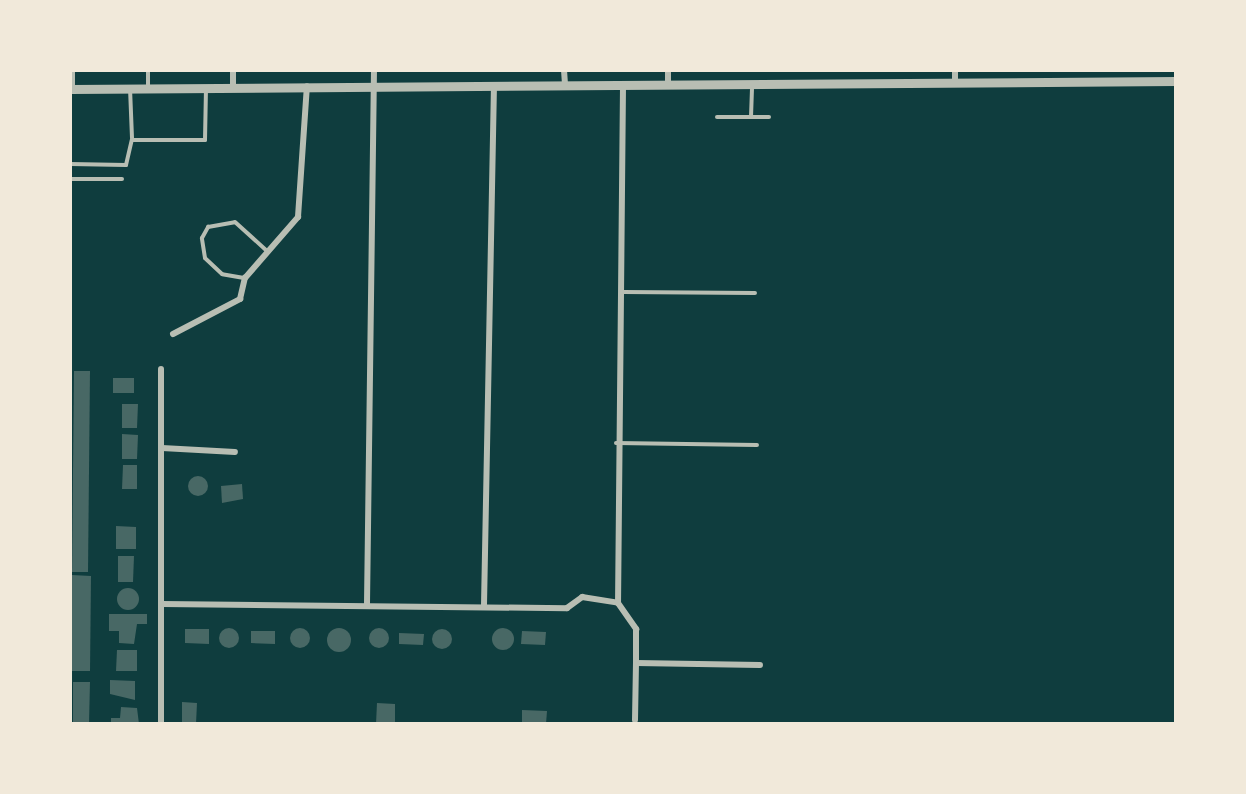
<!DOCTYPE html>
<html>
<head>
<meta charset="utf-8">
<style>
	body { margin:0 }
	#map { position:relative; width:1246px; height:794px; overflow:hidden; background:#0f3d3e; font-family:"Archivo Narrow",sans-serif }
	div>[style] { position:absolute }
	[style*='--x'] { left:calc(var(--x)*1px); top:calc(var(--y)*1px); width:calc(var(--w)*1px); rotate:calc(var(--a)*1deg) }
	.building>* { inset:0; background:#486865 }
	.round { border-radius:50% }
	.service>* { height:4px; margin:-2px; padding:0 2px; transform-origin:2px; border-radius:2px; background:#b8beb3 }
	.minor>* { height:6px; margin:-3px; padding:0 3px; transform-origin:3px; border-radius:3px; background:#b8beb3 }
	.tertiary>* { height:9px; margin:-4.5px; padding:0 4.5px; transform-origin:4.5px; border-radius:4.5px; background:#b8beb3 }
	span { translate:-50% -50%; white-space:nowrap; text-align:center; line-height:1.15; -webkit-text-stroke:9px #f1e9da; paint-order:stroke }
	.frame { position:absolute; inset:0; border:72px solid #f1e9da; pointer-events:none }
</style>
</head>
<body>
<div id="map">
	<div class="building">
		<div style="clip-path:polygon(74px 371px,90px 371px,88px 572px,72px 572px)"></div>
		<div style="clip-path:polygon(113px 378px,134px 378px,134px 393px,113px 393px)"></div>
		<div style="clip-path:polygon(122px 404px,138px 404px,137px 428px,122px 428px)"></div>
		<div style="clip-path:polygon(122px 434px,138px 435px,137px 459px,122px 459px)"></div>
		<div style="clip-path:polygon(123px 465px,137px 465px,137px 489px,122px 489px)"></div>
		<div class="round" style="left:188px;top:476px;width:20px;height:20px"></div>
		<div style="clip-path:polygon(242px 484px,243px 499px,222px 503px,221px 486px)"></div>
		<div style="clip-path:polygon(116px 526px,136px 527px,136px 549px,116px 549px)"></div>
		<div style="clip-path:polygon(118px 556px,134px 556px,133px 582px,118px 582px)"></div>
		<div style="clip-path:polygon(72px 575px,91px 576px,90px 671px,71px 671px)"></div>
		<div class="round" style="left:117px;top:588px;width:22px;height:22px"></div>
		<div style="clip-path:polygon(109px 614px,147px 614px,147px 624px,137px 624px,134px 644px,119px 643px,119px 631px,109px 631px)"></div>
		<div class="round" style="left:219px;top:628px;width:20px;height:20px"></div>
		<div class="round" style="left:369px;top:628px;width:20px;height:20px"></div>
		<div class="round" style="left:290px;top:628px;width:20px;height:20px"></div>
		<div class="round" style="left:327px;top:628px;width:24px;height:24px"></div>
		<div class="round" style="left:492px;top:628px;width:22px;height:22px"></div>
		<div class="round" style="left:432px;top:629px;width:20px;height:20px"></div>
		<div style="clip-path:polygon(185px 629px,209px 629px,209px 644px,185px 643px)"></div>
		<div style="clip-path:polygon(251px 631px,275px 631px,275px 644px,251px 643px)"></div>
		<div style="clip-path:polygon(522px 631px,546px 632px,545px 645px,521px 644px)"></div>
		<div style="clip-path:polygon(399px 633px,424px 634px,423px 645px,399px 644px)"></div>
		<div style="clip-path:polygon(117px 650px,137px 650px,137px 671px,116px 671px)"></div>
		<div style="clip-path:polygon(110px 680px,135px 681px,135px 700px,110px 694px)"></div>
		<div style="clip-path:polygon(73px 682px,90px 682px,89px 724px,73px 724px)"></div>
		<div style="clip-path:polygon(182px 702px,197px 703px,196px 724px,182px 724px)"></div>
		<div style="clip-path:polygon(377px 703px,395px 704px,395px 724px,376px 724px)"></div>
		<div style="clip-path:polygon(121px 707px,137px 708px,139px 724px,111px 724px,111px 718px,120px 718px)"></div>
		<div style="clip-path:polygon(522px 710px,547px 711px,546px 724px,522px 724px)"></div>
	</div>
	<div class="service">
		<div style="--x:73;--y:70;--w:15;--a:90"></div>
		<div style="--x:148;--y:70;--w:15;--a:90"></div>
		<div style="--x:130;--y:88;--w:50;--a:87.7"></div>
		<div style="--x:717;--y:117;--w:34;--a:0"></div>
		<div style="--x:751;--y:117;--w:33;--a:-88"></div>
		<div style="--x:751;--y:117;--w:18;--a:0"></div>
		<div style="--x:70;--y:164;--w:56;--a:1"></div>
		<div style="--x:126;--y:165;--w:26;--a:-77"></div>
		<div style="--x:132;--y:140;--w:73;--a:0"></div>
		<div style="--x:205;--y:140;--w:51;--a:-88.9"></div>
		<div style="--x:70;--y:179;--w:52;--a:0"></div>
		<div style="--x:244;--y:278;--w:22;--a:-170"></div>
		<div style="--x:222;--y:274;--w:23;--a:-137"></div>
		<div style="--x:205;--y:258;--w:20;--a:-99"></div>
		<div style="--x:202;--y:238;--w:13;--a:-61"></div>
		<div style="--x:208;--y:227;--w:27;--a:-10"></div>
		<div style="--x:235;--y:222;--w:42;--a:42.1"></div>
		<div style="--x:623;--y:292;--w:132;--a:0.4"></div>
		<div style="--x:616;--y:443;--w:141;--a:0.8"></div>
	</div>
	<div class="minor">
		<div style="--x:564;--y:70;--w:15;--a:86"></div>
		<div style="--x:668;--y:70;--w:14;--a:90"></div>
		<div style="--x:955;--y:70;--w:12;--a:90"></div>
		<div style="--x:233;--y:86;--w:16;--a:-90"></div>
		<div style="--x:623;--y:86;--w:517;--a:90.55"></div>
		<div style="--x:618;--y:603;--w:32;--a:55"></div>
		<div style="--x:636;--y:629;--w:34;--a:90"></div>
		<div style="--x:636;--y:663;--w:124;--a:0.9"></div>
		<div style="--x:173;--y:334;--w:76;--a:-27.6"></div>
		<div style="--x:240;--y:299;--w:22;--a:-77"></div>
		<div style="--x:245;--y:278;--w:81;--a:-49"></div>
		<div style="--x:298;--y:217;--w:131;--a:-86.1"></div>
		<div style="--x:161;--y:369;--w:355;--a:90"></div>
		<div style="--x:162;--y:448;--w:73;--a:3.1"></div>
		<div style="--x:162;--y:604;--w:405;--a:0.6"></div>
		<div style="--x:567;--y:608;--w:19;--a:-36"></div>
		<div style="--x:582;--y:597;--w:36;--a:9"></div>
		<div style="--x:367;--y:604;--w:534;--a:-89.25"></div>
		<div style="--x:484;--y:605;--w:519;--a:-88.9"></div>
		<div style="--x:635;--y:720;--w:57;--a:-89"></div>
	</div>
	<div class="tertiary">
		<div style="--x:70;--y:89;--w:1106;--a:-0.41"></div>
	</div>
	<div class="frame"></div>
</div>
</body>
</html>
